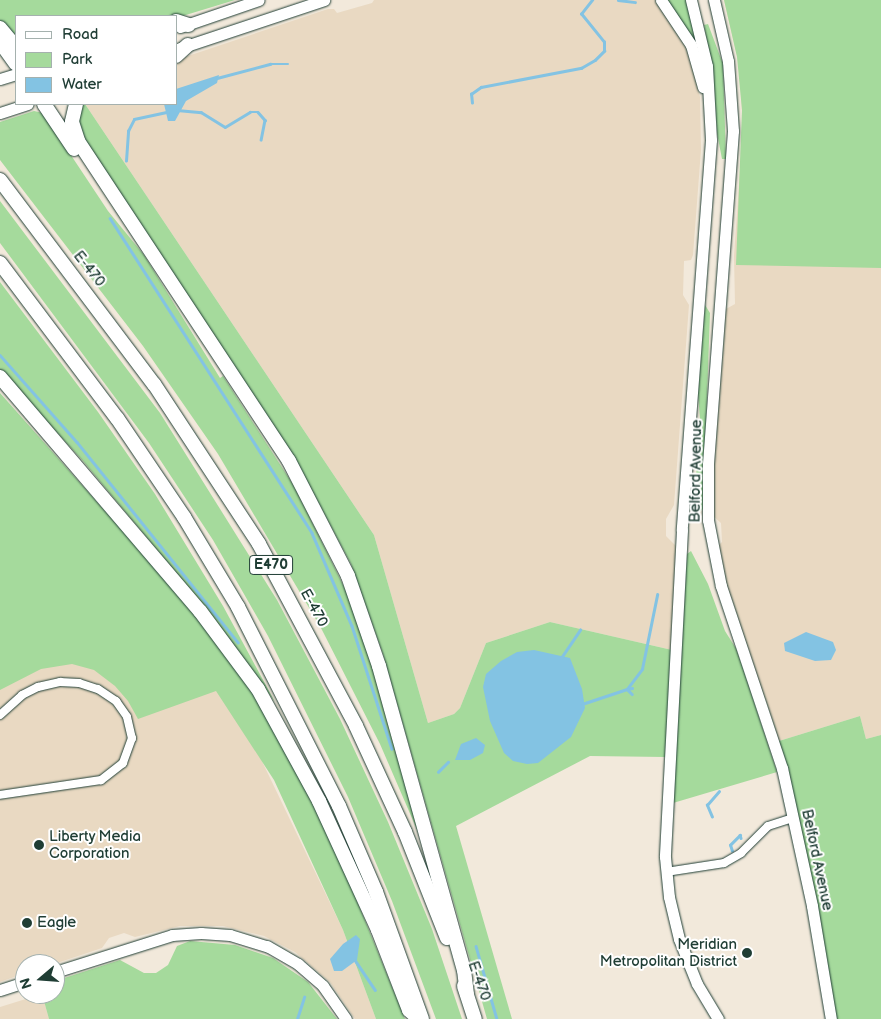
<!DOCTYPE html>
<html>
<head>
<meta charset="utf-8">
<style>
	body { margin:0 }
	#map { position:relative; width:881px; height:1019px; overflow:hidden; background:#f2e9db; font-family:"Balsamiq Sans",sans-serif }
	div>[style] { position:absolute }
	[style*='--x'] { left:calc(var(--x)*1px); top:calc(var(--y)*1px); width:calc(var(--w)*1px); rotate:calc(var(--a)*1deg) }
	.built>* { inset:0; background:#e9d9c2 }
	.green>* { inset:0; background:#a5da9c }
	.water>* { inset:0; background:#83c3e3 }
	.stream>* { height:2.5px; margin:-1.25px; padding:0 1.25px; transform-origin:1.25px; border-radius:1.25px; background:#83c3e3 }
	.roads { filter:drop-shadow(0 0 1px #1f3d34) drop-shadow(0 0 1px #1f3d34) }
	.street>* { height:8px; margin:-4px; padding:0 4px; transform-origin:4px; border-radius:4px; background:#fff }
	.secondary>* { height:11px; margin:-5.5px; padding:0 5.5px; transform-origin:5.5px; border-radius:5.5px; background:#fff }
	.highway>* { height:14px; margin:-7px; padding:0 7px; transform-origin:7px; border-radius:7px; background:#fff }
	.dots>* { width:14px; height:14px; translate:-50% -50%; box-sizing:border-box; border:2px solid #fff; border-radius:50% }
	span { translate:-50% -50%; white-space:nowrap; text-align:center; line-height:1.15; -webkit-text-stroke:4px #fff; paint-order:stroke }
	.shield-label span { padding:1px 4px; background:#fff; border:1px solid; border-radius:4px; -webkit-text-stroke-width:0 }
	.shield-label { font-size:14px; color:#1f3d34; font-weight:700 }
	.street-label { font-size:15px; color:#1f3d34 }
	.poi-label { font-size:15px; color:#1f3d34 }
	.left { translate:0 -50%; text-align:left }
	.right { translate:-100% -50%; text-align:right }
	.legend { position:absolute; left:15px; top:15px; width:162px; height:90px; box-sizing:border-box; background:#fff; border:1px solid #a5b1ae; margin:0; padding:6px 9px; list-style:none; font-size:15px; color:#1f3d34 }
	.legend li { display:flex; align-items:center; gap:10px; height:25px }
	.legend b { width:25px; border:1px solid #a5b1ae }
	.north { position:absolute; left:15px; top:954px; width:50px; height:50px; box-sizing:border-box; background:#fff; border:1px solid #a5b1ae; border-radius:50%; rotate:252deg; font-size:14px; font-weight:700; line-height:20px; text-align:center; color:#1f3d34 }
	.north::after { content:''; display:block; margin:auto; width:18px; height:22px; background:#1f3d34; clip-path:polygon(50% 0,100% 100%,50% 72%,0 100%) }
</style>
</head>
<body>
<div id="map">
	<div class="built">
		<div style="clip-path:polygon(374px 0,655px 0,688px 50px,700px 97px,701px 150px,693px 255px,691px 260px,684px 261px,683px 295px,689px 305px,674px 505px,666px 519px,666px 536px,676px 546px,672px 650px,550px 622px,486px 643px,460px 708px,454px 714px,428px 723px,374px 535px,85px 104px,176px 104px,176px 60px,328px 9px,334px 9px,337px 13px,372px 3px)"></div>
		<div style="clip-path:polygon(724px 0,881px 0,881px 735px,866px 739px,860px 716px,779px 741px,725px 583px,718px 546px,722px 542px,721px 523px,713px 516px,713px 467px,726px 309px,735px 304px,734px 256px,743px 128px,739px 64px)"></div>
		<div style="clip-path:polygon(0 423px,163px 610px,259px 755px,343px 930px,376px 1019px,355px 1019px,330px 982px,295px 952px,264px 936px,223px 926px,180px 926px,135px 937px,124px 933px,109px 938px,102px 948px,54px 964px,25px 964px,25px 973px,0 982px)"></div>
		<div style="clip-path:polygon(42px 994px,49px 1019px,0 1019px,0 1007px)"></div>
	</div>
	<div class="green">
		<div style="clip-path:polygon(0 0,235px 0,176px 18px,16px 16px,16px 42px,0 22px)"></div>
		<div style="clip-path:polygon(666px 0,686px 0,696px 41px,693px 39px)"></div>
		<div style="clip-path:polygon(724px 0,881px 0,881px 268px,736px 265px,742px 110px,737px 57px)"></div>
		<div style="clip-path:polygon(708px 24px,723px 64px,726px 159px,722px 159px,717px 133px,713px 75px,704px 25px)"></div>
		<div style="clip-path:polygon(85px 104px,374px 535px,428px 723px,454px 714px,460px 708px,486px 643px,550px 622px,672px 650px,665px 757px,590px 756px,456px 826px,512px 1019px,487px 1019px,383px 654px,351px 564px,307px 481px,79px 137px,79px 107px)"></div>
		<div style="clip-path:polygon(34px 111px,43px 113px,108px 211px,144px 255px,220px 378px,223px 376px,294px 486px,357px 613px,421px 831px,418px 832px,380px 744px,321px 628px,218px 454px,143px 346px,0 160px,0 122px)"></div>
		<div style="clip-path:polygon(0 201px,160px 413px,277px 600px,340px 719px,388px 822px,432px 929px,462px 1019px,436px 1019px,392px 901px,348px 797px,268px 636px,213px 540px,149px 443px,0 243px)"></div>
		<div style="clip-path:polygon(0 282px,98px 412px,155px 494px,223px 606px,275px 702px,203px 605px,83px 461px,0 370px)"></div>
		<div style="clip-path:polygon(705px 305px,710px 313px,703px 509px,700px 511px,695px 492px,700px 420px,698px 393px)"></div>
		<div style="clip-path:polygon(0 393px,186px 602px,246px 679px,296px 767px,351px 886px,405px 1019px,376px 1019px,343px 930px,274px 780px,216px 691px,138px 719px,128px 701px,115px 686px,94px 670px,72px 664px,41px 669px,0 690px)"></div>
		<div style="clip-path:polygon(691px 551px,708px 584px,725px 631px,737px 650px,777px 772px,673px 803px,687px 554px)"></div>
		<div style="clip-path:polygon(860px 716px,866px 739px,881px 735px,881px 1019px,836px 1019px,820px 922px,779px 741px)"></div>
		<div style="clip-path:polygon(190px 941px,235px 945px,273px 958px,308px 982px,337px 1019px,49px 1019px,42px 994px,55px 994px,55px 981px,120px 960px,144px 973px,156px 973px,168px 965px,177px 946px)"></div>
	</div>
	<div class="water">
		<div style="clip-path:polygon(219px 75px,217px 83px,186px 101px,175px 121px,168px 121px,164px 104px,176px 104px,176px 89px)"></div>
		<div style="clip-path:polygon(806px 632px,833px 642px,836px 650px,831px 660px,815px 661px,785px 651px,784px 643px)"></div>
		<div style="clip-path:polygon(534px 650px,570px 658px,582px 689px,585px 708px,571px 737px,538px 763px,527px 764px,513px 761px,504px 753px,490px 721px,483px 687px,486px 674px,501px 661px,517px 652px)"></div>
		<div style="clip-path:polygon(476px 738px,485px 745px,483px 753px,470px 760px,455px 760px,461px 744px)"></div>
		<div style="clip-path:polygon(356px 935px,360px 939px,357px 960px,342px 971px,334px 971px,330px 959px,343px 944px)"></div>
	</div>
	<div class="stream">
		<div style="--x:618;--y:0;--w:17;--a:7"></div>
		<div style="--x:217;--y:78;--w:55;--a:-14.8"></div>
		<div style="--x:270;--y:64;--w:18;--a:0"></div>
		<div style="--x:472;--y:103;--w:9;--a:-96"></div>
		<div style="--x:471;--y:94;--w:12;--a:-35"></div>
		<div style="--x:481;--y:87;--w:102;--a:-10.8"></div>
		<div style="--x:581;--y:68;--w:16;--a:-30"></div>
		<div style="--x:595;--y:60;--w:13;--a:-45"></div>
		<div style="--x:604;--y:51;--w:9;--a:-90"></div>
		<div style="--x:604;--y:42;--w:36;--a:-129"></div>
		<div style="--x:581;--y:14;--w:18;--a:-52"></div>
		<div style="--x:177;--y:110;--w:24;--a:5"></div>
		<div style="--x:201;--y:112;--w:28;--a:32"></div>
		<div style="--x:225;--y:127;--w:29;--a:-31"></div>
		<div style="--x:250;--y:112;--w:8;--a:0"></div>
		<div style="--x:258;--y:112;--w:11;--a:49"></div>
		<div style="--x:265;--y:120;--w:20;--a:101"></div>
		<div style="--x:126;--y:161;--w:30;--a:-86"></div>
		<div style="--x:128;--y:131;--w:13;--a:-63"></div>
		<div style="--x:134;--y:119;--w:34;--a:-12"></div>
		<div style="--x:110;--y:218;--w:374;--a:57.3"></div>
		<div style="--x:312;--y:533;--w:101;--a:66.7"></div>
		<div style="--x:352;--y:626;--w:129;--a:72"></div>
		<div style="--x:0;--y:355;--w:116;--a:48.5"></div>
		<div style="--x:77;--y:442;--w:257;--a:51.2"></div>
		<div style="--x:561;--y:658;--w:34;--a:-56"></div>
		<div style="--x:627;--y:689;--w:7;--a:45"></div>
		<div style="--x:627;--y:689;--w:5;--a:-11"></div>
		<div style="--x:582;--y:704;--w:47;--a:-18.4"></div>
		<div style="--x:627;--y:689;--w:25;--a:-53"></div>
		<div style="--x:642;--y:669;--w:76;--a:-78.5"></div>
		<div style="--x:438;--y:772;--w:14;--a:-45"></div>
		<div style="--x:712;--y:817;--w:13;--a:-113"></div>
		<div style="--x:707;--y:805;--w:18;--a:-49"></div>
		<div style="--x:732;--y:851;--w:6;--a:-108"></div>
		<div style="--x:730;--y:845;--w:14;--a:-45"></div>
		<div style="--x:740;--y:835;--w:3;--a:72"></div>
		<div style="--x:476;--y:946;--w:76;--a:74"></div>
		<div style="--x:355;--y:960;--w:36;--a:56"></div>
		<div style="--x:297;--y:1019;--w:23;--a:-72"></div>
	</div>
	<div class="roads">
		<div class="street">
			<div style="--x:0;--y:715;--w:30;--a:-42"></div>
			<div style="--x:22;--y:695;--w:18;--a:-27"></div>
			<div style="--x:38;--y:687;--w:23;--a:-13"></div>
			<div style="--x:60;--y:682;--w:19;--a:3"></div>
			<div style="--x:79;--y:683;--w:20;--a:18"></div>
			<div style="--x:98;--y:689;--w:22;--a:34"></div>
			<div style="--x:116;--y:701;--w:19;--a:55"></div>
			<div style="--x:127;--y:717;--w:22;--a:77"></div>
			<div style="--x:132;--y:738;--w:27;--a:110"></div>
			<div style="--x:123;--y:763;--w:28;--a:142"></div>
			<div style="--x:101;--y:780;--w:102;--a:171.6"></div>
			<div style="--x:666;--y:872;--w:59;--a:-8.8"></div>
			<div style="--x:724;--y:863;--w:20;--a:-30"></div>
			<div style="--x:741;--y:853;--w:38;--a:-45"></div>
			<div style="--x:768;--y:826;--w:26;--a:-18"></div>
		</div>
		<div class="secondary">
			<div style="--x:661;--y:0;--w:54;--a:56.3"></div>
			<div style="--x:691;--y:45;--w:44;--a:74.1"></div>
			<div style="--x:691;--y:0;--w:68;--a:76.4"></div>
			<div style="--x:707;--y:66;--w:74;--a:86.9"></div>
			<div style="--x:711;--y:140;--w:391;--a:94.3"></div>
			<div style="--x:682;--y:530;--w:327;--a:93"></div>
			<div style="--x:665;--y:857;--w:40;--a:84.3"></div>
			<div style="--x:669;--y:897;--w:43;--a:76.6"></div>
			<div style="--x:679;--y:939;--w:48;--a:68.2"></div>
			<div style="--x:697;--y:984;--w:41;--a:59"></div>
			<div style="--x:714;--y:0;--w:63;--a:77.1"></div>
			<div style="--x:728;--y:61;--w:70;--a:85.9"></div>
			<div style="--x:733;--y:131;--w:335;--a:94.3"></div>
			<div style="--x:708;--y:465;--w:55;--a:90"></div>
			<div style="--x:708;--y:520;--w:67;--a:78.9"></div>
			<div style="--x:721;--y:586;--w:192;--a:71.5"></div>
			<div style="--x:782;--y:768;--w:141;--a:77.7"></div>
			<div style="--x:812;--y:906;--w:115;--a:80.5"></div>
			<div style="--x:180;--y:27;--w:83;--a:-18.9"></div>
			<div style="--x:180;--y:48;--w:152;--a:-18.4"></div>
			<div style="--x:0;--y:79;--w:17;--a:-17"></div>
			<div style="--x:0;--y:113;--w:29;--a:-18"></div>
			<div style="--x:55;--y:972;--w:123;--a:-17.5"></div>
			<div style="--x:172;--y:935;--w:29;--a:-4"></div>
			<div style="--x:201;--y:933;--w:29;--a:4"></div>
			<div style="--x:230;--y:935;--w:39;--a:17"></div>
			<div style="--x:267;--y:946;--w:36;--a:30"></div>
			<div style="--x:298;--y:964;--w:33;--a:41"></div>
			<div style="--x:323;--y:986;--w:40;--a:55.1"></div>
			<div style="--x:0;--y:990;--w:26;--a:-18"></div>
		</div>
		<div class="highway">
			<div style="--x:176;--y:21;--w:13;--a:18"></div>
			<div style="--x:0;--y:28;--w:25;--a:50"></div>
			<div style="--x:0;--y:42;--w:27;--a:54"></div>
			<div style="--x:176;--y:56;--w:16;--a:-43"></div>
			<div style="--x:44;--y:104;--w:54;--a:56.3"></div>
			<div style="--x:76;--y:104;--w:18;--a:103"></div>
			<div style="--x:72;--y:122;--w:20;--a:72"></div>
			<div style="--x:78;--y:141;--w:383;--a:56.6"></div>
			<div style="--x:289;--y:461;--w:129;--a:62.8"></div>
			<div style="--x:348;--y:576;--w:95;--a:71"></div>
			<div style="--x:379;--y:666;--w:316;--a:74.4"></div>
			<div style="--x:464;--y:970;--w:24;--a:83"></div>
			<div style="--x:0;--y:180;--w:256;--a:53"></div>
			<div style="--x:154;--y:384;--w:191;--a:56.7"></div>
			<div style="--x:259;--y:544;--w:206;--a:61.9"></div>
			<div style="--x:356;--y:726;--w:117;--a:65.2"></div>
			<div style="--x:405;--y:832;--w:114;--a:68.4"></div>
			<div style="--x:0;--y:263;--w:194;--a:53"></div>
			<div style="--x:117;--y:418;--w:120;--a:55.9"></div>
			<div style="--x:184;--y:517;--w:105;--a:59"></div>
			<div style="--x:238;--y:607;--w:223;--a:63.1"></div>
			<div style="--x:339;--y:806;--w:94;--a:66.7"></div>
			<div style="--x:376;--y:892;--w:135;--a:70.1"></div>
			<div style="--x:0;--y:377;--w:308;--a:49.5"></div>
			<div style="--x:200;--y:611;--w:97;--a:53.4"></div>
			<div style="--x:258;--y:689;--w:128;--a:61.4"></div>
			<div style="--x:319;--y:801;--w:142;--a:65.4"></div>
			<div style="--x:378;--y:930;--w:86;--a:68.8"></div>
			<div style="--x:409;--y:1010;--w:13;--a:42"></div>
			<div style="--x:464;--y:986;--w:35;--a:72"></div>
		</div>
	</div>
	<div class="dots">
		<div style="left:39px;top:845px;background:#1f3d34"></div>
		<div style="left:27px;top:923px;background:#1f3d34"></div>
		<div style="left:747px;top:953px;background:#1f3d34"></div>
	</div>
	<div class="shield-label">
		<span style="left:271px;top:565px">E470</span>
	</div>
	<div class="street-label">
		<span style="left:89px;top:269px;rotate:52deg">E-470</span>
		<span style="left:696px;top:471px;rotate:-89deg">Belford Avenue</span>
		<span style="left:314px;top:608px;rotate:61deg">E-470</span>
		<span style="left:817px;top:860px;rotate:78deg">Belford Avenue</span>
		<span style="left:479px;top:981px;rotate:71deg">E-470</span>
	</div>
	<div class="poi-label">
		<span class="left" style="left:49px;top:845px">Liberty Media<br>Corporation</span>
		<span class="left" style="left:37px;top:923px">Eagle</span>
		<span class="right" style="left:737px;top:953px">Meridian<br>Metropolitan District</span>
	</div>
	<ul class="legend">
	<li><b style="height:6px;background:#fff"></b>Road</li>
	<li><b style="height:14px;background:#a5da9c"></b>Park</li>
	<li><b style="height:14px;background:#83c3e3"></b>Water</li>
	</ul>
	<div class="north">N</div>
</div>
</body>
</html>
